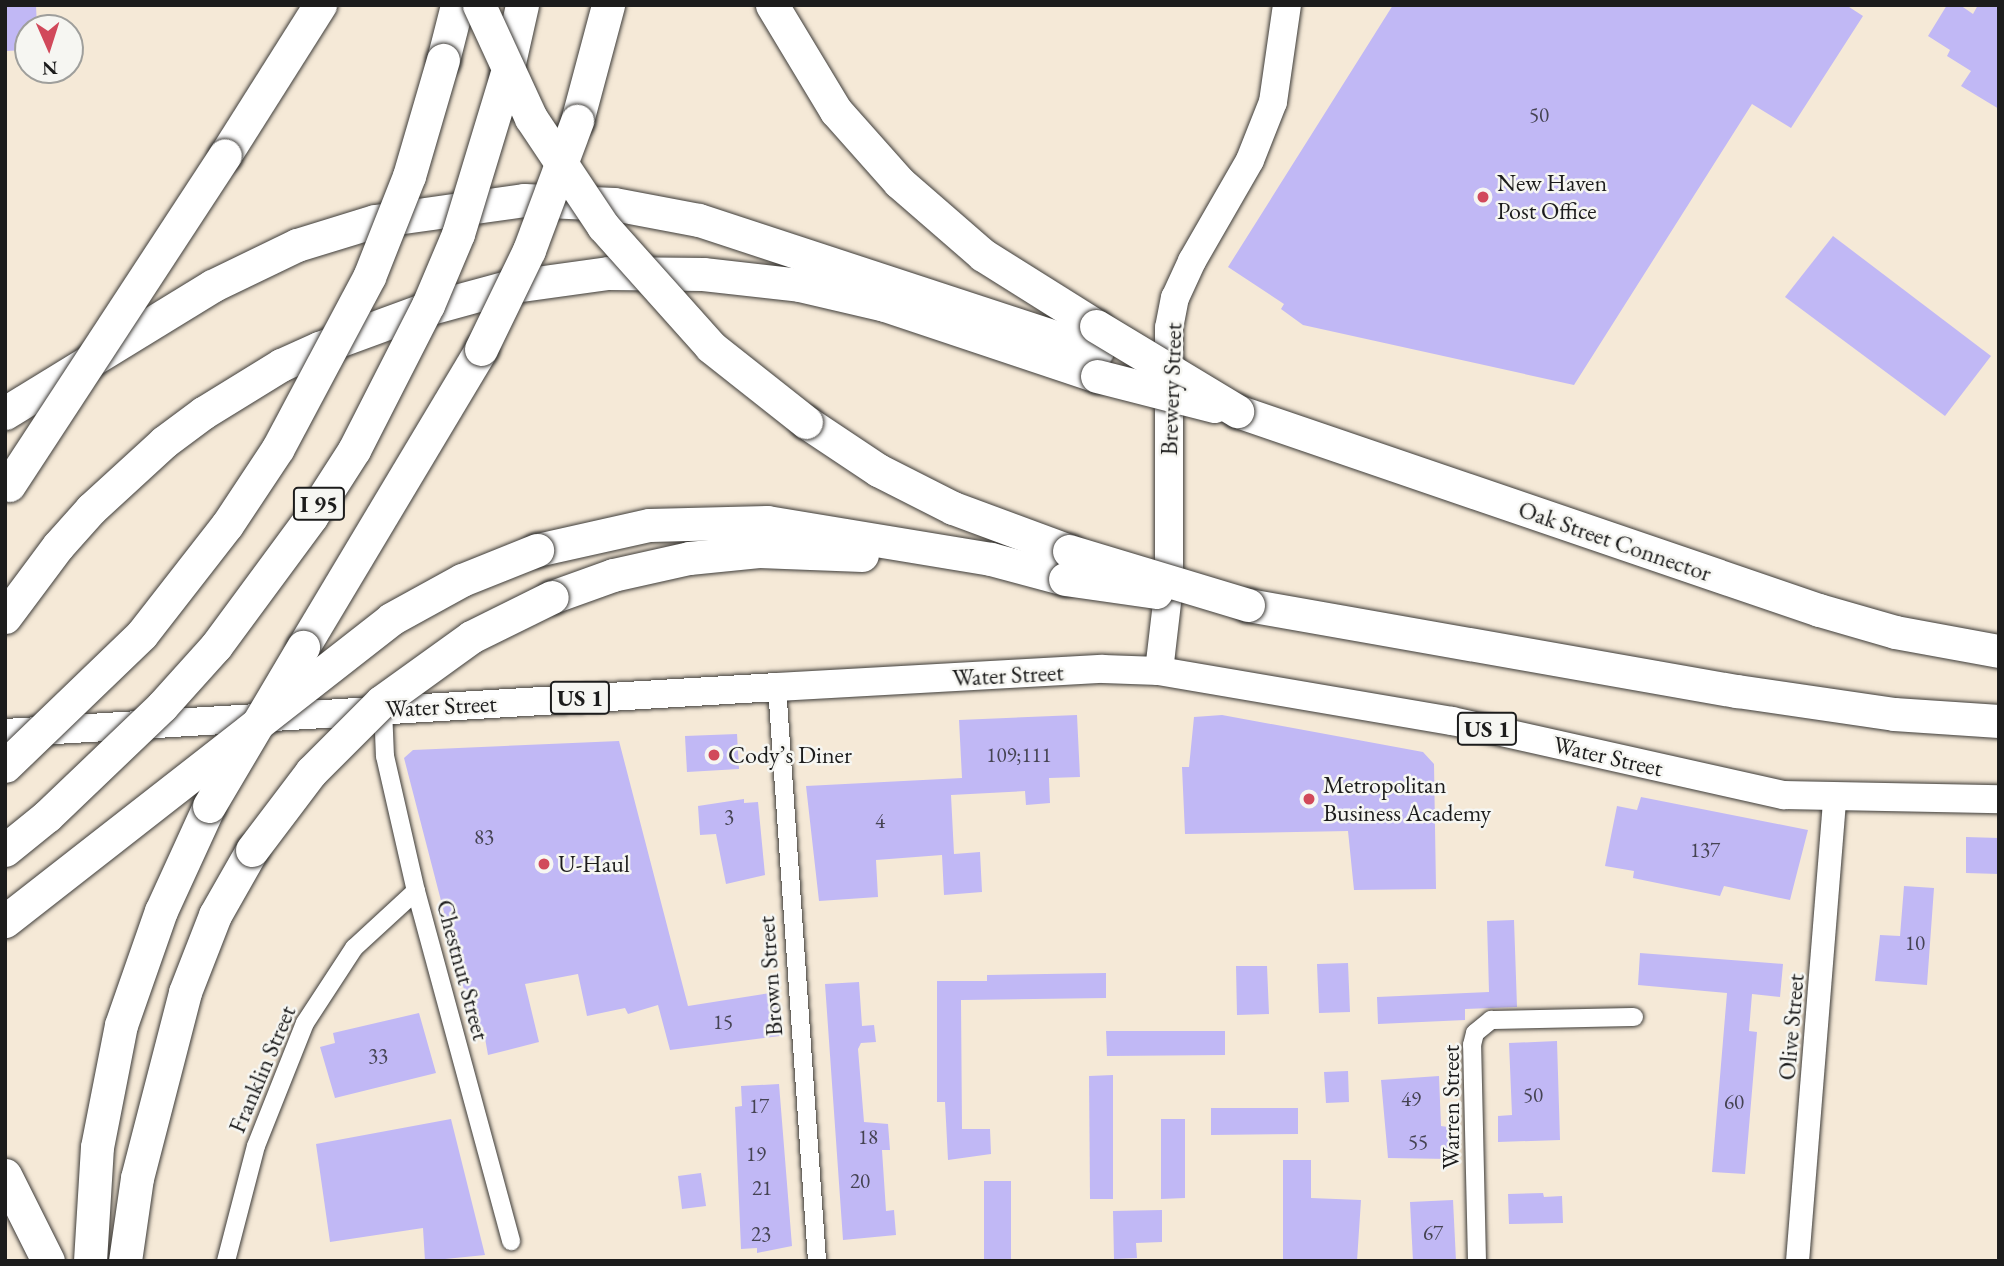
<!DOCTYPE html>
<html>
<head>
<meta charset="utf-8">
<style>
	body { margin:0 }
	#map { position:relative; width:2004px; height:1266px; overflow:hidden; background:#f5e9d7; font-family:"EB Garamond",serif }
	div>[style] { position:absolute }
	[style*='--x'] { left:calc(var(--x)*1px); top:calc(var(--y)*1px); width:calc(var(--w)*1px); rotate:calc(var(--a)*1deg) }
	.building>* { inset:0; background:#c1b8f5 }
	.roads { filter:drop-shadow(0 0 2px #3d3b38) drop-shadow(0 0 2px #3d3b38) }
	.minor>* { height:18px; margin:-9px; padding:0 9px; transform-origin:9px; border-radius:9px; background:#fff }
	.tertiary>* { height:23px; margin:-11.5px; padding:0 11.5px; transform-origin:11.5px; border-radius:11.5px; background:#fff }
	.primary>* { height:28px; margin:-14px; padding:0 14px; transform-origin:14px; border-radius:14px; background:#fff }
	.motorway>* { height:33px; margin:-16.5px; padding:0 16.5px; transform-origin:16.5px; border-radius:16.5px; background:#fff }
	.bridges { filter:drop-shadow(0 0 2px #3d3b38) drop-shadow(0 0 2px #3d3b38) }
	.motorway-bridge>* { height:33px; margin:-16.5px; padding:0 16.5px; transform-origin:16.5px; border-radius:16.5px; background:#fff }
	.dots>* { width:19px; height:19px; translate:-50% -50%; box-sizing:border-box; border:4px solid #f6f6f2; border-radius:50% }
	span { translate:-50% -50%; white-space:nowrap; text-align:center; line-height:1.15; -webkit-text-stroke:5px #f6f6f2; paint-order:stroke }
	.number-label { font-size:21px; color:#454352 }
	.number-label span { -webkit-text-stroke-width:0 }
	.shield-label span { padding:2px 5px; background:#f6f6f2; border:2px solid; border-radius:5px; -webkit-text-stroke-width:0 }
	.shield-label { font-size:23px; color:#1c1c1c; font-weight:700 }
	.poi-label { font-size:24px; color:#1c1c1c }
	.left { translate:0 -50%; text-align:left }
	.street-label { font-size:24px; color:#1c1c1c }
	.frame { position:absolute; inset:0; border:7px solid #1c1c1c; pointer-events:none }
	.north { position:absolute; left:14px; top:14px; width:70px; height:70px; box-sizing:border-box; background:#f6f6f2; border:2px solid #9f9f9c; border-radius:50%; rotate:177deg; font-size:19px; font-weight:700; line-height:28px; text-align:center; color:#1c1c1c }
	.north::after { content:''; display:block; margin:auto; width:24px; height:32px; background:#d1495b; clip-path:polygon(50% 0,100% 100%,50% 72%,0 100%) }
</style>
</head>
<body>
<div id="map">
	<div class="building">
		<div style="clip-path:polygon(5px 5px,36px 5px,37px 28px,28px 28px,28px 50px,5px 51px)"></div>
		<div style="clip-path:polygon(1393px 5px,1846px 5px,1863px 16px,1791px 128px,1752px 104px,1574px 385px,1303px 325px,1281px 309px,1284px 304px,1228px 267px)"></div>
		<div style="clip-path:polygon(1947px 5px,1960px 5px,1973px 14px,1978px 5px,1999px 5px,1999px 109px,1961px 86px,1971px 71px,1947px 56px,1950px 50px,1928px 36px)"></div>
		<div style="clip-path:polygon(1833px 236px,1991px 356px,1945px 416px,1785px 297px)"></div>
		<div style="clip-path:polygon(1077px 715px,1080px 777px,1049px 778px,1050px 803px,1026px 805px,1025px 791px,951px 795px,954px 854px,980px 852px,982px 892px,944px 895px,942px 855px,876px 860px,878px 897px,819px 901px,806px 786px,962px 778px,959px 720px)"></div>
		<div style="clip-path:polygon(1222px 715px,1423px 752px,1434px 764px,1436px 889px,1354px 890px,1348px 831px,1185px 834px,1182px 767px,1189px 767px,1194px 717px)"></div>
		<div style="clip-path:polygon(737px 734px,739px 769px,687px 772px,685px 736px)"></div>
		<div style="clip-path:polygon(619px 741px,688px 1006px,777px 992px,780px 1036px,670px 1050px,658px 1005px,628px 1014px,625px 1008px,587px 1016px,578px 974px,525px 984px,539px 1042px,488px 1055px,483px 1027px,474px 1028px,404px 758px,413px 750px)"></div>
		<div style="clip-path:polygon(1641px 797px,1808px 830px,1790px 900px,1724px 886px,1720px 896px,1633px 878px,1634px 871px,1605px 866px,1617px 806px,1637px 810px)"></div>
		<div style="clip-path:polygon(744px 799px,744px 803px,758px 802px,765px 875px,726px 884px,716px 834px,700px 835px,698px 806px)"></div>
		<div style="clip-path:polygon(1966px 837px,1999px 838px,1999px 874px,1966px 873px)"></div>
		<div style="clip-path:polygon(1904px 886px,1934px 888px,1927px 985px,1875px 981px,1880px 935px,1900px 936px)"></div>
		<div style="clip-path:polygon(1514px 920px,1517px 1007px,1465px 1009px,1465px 1020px,1378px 1024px,1377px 997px,1489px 992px,1487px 921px)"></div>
		<div style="clip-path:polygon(1640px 953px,1783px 964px,1780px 997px,1752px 994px,1749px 1031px,1757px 1032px,1745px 1174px,1712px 1172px,1727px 993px,1638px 985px)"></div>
		<div style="clip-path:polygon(1348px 963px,1350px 1012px,1319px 1013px,1317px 964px)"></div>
		<div style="clip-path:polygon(1236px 966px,1267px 966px,1269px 1014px,1237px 1015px)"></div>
		<div style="clip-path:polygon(1106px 973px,1106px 998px,961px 1000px,962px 1129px,990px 1129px,991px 1154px,948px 1160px,945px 1102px,937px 1102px,937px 981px,987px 981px,987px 975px)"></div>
		<div style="clip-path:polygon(859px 982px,862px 1026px,874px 1025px,876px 1042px,861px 1043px,858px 1049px,864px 1122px,888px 1124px,890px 1150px,882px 1150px,886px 1211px,894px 1210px,896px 1235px,843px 1240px,825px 984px)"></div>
		<div style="clip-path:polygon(419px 1013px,436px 1073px,335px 1098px,320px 1047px,335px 1043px,333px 1033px)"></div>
		<div style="clip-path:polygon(1106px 1031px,1225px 1031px,1225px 1055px,1107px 1056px)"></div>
		<div style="clip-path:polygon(1557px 1041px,1560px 1140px,1498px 1142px,1498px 1116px,1512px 1115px,1509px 1043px)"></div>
		<div style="clip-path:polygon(1348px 1071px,1349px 1102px,1326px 1103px,1324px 1072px)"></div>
		<div style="clip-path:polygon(1113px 1075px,1113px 1199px,1090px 1199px,1089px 1076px)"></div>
		<div style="clip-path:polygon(1439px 1076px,1441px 1126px,1448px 1127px,1449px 1159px,1388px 1158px,1381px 1080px)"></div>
		<div style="clip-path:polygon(779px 1084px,792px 1246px,757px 1253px,757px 1248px,741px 1249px,735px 1107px,742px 1106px,741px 1086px)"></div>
		<div style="clip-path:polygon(1211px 1108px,1298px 1108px,1298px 1134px,1211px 1135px)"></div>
		<div style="clip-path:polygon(451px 1119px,485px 1255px,425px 1261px,423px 1228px,330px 1242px,316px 1144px)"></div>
		<div style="clip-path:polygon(1161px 1119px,1185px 1119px,1185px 1198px,1161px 1199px)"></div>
		<div style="clip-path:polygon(1283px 1160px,1311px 1160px,1311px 1198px,1361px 1200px,1357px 1261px,1283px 1261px)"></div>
		<div style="clip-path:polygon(701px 1173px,706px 1206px,682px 1209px,678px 1176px)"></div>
		<div style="clip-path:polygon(984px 1181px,1011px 1181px,1011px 1261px,984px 1261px)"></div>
		<div style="clip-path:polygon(1543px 1193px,1544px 1197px,1562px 1196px,1563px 1223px,1509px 1224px,1508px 1194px)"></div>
		<div style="clip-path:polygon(1453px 1200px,1456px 1261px,1413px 1261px,1410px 1202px)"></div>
		<div style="clip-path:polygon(1162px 1210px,1162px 1242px,1136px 1243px,1137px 1258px,1114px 1259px,1113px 1211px)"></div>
	</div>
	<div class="roads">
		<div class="minor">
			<div style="--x:777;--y:687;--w:575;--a:86.01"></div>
			<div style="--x:383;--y:709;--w:47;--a:87.6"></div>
			<div style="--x:385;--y:756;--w:139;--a:77.1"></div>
			<div style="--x:416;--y:891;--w:363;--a:74.8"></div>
			<div style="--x:226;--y:1261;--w:119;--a:-75.4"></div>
			<div style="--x:256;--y:1146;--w:132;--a:-68.3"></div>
			<div style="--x:305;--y:1023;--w:90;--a:-56.8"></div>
			<div style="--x:354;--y:948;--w:84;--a:-42.6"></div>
			<div style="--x:1477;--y:1261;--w:216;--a:-91.3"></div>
			<div style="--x:1472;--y:1045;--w:12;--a:-76"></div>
			<div style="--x:1475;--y:1033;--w:21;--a:-39"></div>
			<div style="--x:1491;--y:1020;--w:143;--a:-1.2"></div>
		</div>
		<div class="tertiary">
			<div style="--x:1797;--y:1261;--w:463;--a:-85.4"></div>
		</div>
		<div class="primary">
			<div style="--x:1159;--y:671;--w:86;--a:-83.3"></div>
			<div style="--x:1169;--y:586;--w:258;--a:-90"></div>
			<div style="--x:1169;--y:328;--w:31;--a:-79"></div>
			<div style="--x:1175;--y:298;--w:41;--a:-65.3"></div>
			<div style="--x:1192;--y:261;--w:116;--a:-60.1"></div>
			<div style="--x:1250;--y:160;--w:62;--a:-68.4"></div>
			<div style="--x:1273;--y:102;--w:98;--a:-81.8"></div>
			<div style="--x:5;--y:733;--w:773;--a:-3.41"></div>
			<div style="--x:777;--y:687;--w:326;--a:-3.2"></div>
			<div style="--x:1103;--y:669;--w:56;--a:2"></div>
			<div style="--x:1159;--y:671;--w:297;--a:9.7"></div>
			<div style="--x:1452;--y:721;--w:340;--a:12.6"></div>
			<div style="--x:1784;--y:795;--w:215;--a:1.1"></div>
		</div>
		<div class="motorway">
			<div style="--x:772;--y:5;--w:124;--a:58.9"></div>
			<div style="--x:836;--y:111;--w:95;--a:48.4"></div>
			<div style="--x:899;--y:182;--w:111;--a:41"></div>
			<div style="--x:983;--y:255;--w:133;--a:32.1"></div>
			<div style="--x:443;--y:60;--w:57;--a:-75.7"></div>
			<div style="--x:506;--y:76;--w:73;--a:-77.3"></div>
			<div style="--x:577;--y:121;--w:120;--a:-75"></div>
			<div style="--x:225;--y:155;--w:178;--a:-57.7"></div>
			<div style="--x:1237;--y:411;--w:615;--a:18.88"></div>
			<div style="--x:1819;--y:610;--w:79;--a:16.1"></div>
			<div style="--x:1895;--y:632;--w:106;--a:10.4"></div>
			<div style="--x:5;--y:413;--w:243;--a:-31.5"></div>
			<div style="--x:212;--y:286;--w:94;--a:-25.8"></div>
			<div style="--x:297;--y:245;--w:82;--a:-17.1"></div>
			<div style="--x:375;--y:221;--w:150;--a:-8"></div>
			<div style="--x:524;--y:200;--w:90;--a:2.5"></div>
			<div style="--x:614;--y:204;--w:86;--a:10.7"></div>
			<div style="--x:699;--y:220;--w:419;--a:18.2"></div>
			<div style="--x:806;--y:422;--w:87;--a:33.7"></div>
			<div style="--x:878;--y:470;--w:84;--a:26.9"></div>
			<div style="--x:953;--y:508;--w:124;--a:20.3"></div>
			<div style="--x:537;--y:550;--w:115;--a:-12.6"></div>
			<div style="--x:649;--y:525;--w:118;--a:-1.5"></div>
			<div style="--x:767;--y:522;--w:227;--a:9.4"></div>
			<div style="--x:991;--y:559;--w:77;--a:15.1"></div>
			<div style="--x:552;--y:597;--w:65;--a:-19.8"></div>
			<div style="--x:613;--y:575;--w:78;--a:-12.6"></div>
			<div style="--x:689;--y:558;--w:70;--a:-5.7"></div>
			<div style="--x:759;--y:551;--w:103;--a:2.2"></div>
			<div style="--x:1248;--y:605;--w:497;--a:10"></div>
			<div style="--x:1737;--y:691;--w:159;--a:8.3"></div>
			<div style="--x:1894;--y:714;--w:105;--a:3.8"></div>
			<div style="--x:5;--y:617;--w:89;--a:-53.3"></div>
			<div style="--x:58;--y:546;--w:50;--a:-48.3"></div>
			<div style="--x:91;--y:509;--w:99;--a:-42.5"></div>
			<div style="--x:164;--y:442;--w:49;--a:-36.6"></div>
			<div style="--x:203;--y:413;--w:92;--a:-31.6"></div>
			<div style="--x:281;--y:365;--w:42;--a:-24.1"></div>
			<div style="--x:319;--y:348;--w:111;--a:-20.1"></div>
			<div style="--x:423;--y:310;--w:87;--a:-15.3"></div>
			<div style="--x:507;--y:287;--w:102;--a:-7.9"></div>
			<div style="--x:608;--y:273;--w:95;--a:0.6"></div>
			<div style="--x:703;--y:274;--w:97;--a:6.5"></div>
			<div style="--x:799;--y:285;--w:88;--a:13.1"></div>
			<div style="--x:885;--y:305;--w:224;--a:18.5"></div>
			<div style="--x:303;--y:647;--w:347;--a:-59.1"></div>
			<div style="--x:5;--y:1175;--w:96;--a:63.4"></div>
			<div style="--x:90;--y:1261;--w:114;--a:-86.5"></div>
			<div style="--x:97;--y:1147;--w:124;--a:-78.9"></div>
			<div style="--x:121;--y:1025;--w:121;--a:-70.7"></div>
			<div style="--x:161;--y:911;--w:115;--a:-65.4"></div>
			<div style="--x:125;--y:1261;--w:84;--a:-81.8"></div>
			<div style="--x:137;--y:1178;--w:192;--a:-75.5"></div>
			<div style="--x:185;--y:992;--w:83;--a:-68.7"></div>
			<div style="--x:215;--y:915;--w:75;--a:-60.4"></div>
		</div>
	</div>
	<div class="bridges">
		<div class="motorway-bridge">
			<div style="--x:479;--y:5;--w:124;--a:65.3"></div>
			<div style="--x:531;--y:118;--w:130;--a:56.3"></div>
			<div style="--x:603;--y:226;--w:162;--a:48.2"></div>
			<div style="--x:711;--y:347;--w:121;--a:38.3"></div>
			<div style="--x:1096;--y:326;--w:165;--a:31.1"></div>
			<div style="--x:481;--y:349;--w:110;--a:-64.1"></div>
			<div style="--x:529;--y:250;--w:138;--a:-69.6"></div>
			<div style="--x:1097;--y:376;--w:121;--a:14.4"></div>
			<div style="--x:9;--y:485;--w:394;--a:-56.8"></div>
			<div style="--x:1069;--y:551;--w:187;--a:16.8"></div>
			<div style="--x:1065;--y:579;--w:92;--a:8.1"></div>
			<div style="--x:5;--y:766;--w:190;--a:-43.9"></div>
			<div style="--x:142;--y:634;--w:138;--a:-52.1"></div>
			<div style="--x:227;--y:525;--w:92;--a:-56.5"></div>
			<div style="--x:278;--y:448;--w:194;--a:-62"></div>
			<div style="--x:369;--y:277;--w:109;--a:-68.4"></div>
			<div style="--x:409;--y:176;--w:121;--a:-73.7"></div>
			<div style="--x:209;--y:806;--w:185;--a:-59.4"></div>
			<div style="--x:5;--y:850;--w:54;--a:-39"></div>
			<div style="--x:47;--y:816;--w:159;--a:-43.7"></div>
			<div style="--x:162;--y:706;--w:81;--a:-48"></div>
			<div style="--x:216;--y:646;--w:160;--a:-53.6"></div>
			<div style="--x:311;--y:517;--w:80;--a:-57.3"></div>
			<div style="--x:354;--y:450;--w:163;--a:-63"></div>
			<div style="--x:428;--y:305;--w:77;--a:-67.1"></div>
			<div style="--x:458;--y:234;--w:165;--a:-73.1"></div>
			<div style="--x:252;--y:850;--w:98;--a:-52.9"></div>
			<div style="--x:311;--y:772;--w:99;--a:-45"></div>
			<div style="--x:381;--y:702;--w:111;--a:-35.8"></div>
			<div style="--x:471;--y:637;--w:90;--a:-26.3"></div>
			<div style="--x:5;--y:921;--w:490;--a:-38"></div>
			<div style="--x:391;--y:619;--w:81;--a:-28.8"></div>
			<div style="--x:462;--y:580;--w:81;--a:-21.8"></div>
		</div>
	</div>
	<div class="dots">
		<div style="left:1483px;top:197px;background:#d1495b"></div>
		<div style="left:714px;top:755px;background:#d1495b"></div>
		<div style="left:1309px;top:799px;background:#d1495b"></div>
		<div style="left:544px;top:864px;background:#d1495b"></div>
	</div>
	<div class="number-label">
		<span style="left:1539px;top:115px">50</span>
		<span style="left:1019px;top:755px">109;111</span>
		<span style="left:729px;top:817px">3</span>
		<span style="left:880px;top:821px">4</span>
		<span style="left:484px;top:837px">83</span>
		<span style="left:1705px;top:850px">137</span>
		<span style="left:1915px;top:943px">10</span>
		<span style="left:723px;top:1022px">15</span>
		<span style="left:378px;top:1056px">33</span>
		<span style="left:1533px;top:1095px">50</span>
		<span style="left:1411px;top:1099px">49</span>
		<span style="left:1734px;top:1102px">60</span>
		<span style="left:759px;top:1106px">17</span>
		<span style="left:868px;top:1137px">18</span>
		<span style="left:1418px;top:1142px">55</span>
		<span style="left:756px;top:1154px">19</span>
		<span style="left:860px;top:1181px">20</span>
		<span style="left:762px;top:1188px">21</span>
		<span style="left:1433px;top:1233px">67</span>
		<span style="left:761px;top:1234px">23</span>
	</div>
	<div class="shield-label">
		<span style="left:319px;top:504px">I 95</span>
		<span style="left:580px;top:698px">US 1</span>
		<span style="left:1487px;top:729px">US 1</span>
	</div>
	<div class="poi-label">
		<span class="left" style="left:1497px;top:197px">New Haven<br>Post Office</span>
		<span class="left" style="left:728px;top:755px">Cody’s Diner</span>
		<span class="left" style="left:1323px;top:799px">Metropolitan<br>Business Academy</span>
		<span class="left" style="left:558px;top:864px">U-Haul</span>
	</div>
	<div class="street-label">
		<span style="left:1171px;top:389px;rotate:-88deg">Brewery Street</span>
		<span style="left:1615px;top:541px;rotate:19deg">Oak Street Connector</span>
		<span style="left:1008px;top:675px;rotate:-3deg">Water Street</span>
		<span style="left:441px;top:706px;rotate:-3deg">Water Street</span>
		<span style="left:1608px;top:756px;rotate:13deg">Water Street</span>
		<span style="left:463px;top:970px;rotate:75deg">Chestnut Street</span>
		<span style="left:770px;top:976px;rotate:-94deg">Brown Street</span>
		<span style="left:1791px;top:1027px;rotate:-85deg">Olive Street</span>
		<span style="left:262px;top:1069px;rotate:-67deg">Franklin Street</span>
		<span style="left:1451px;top:1107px;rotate:-90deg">Warren Street</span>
	</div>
	<div class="frame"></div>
	<div class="north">N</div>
</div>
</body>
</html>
